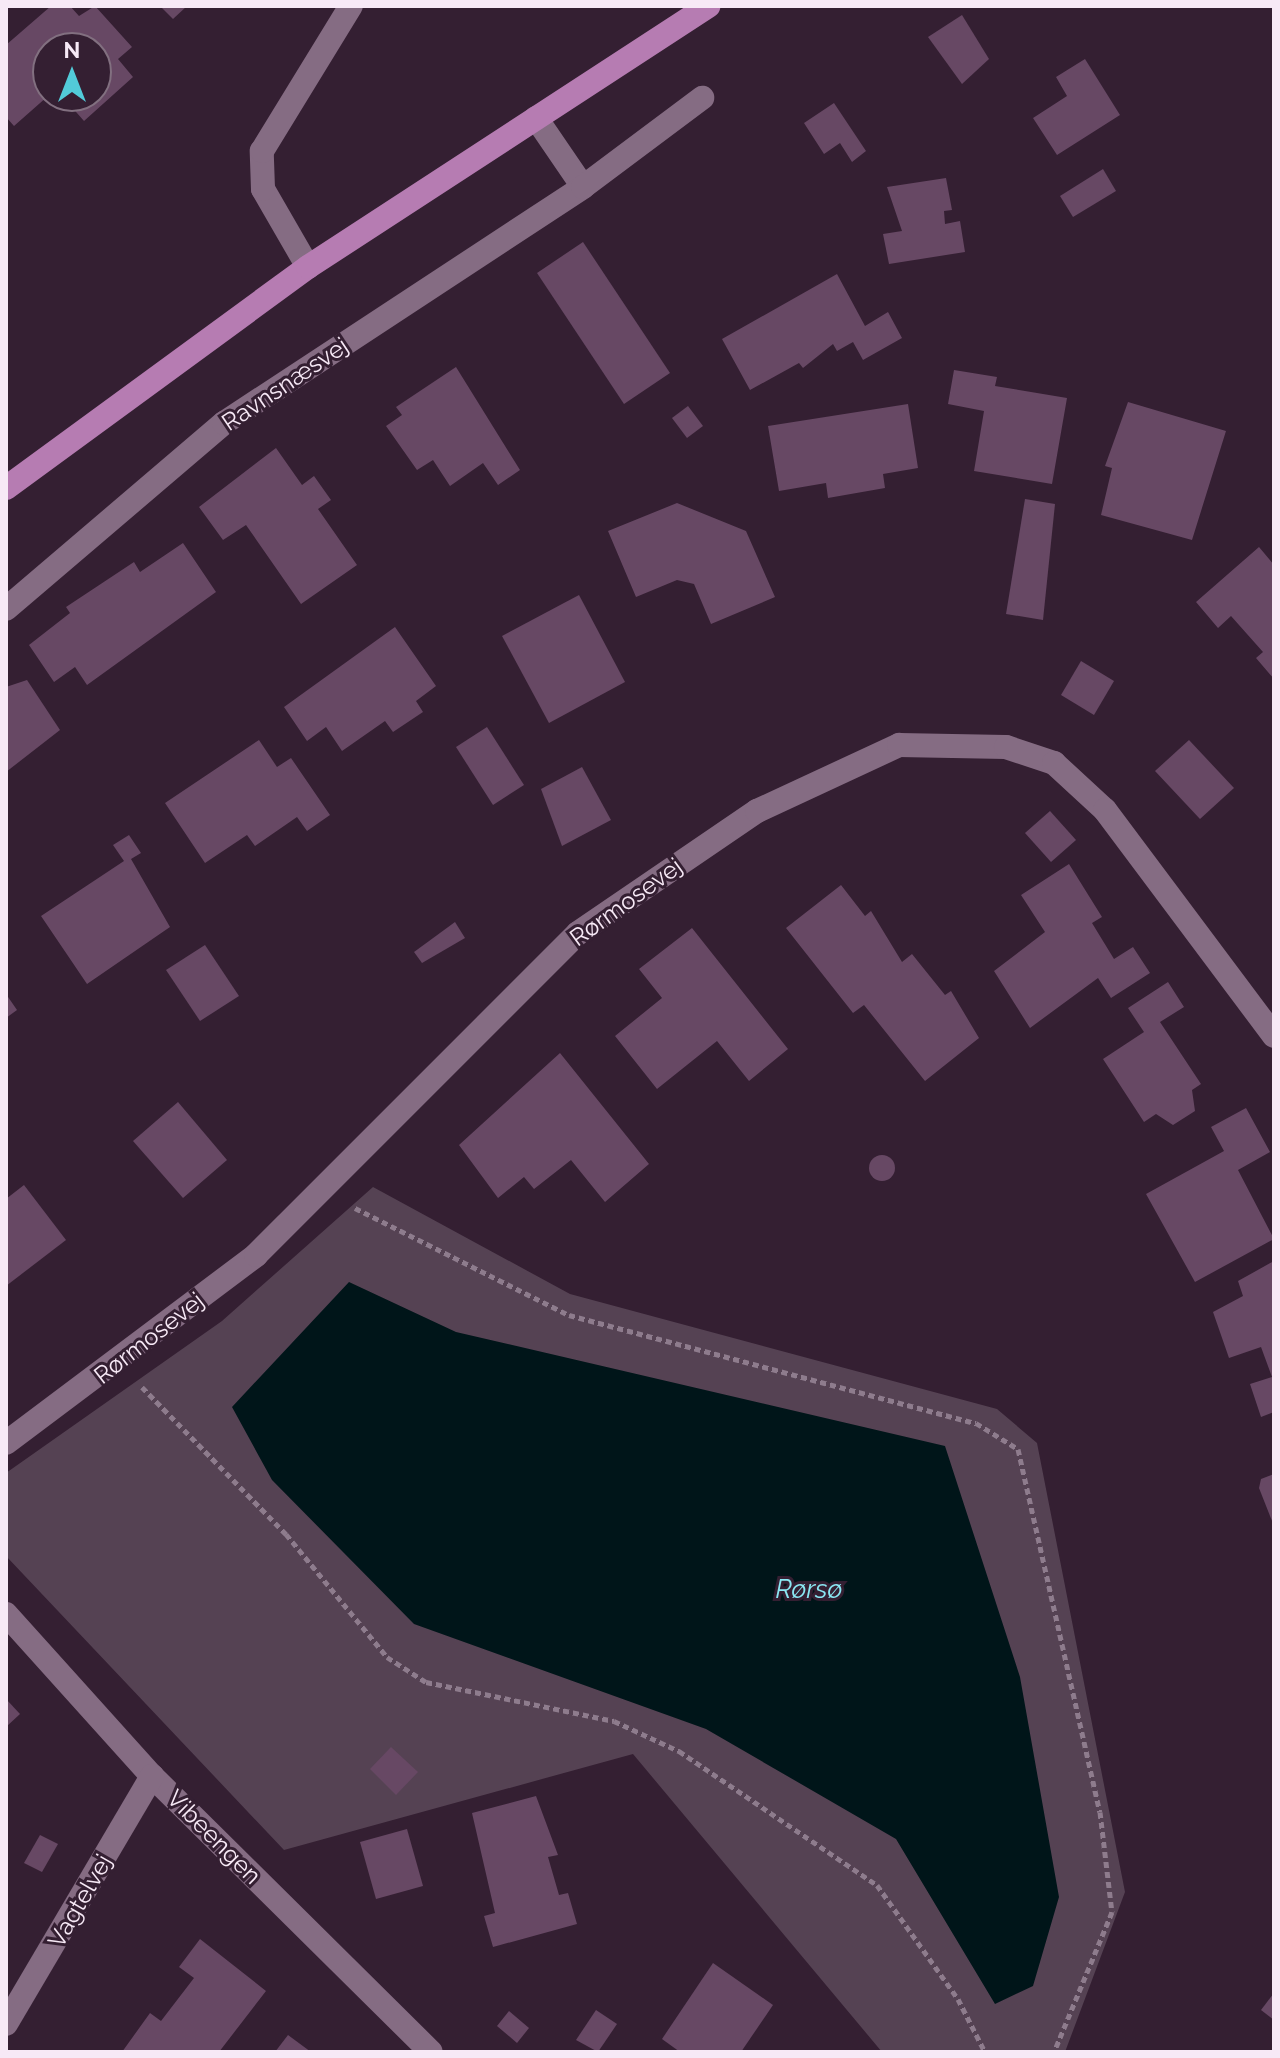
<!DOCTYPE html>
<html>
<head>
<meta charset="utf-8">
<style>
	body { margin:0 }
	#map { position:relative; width:1280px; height:2058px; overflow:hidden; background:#341f32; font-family:Raleway,sans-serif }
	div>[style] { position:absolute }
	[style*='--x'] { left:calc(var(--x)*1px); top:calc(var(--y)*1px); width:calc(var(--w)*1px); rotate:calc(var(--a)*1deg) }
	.green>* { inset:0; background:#554253 }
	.water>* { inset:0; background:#001519 }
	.building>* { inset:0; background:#674864 }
	.round { border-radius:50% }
	.path>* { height:5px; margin-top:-2.5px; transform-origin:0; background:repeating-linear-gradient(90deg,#8e7c8d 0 6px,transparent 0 10px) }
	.minor>* { height:24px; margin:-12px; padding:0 12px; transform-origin:12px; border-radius:12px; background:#856c83 }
	.major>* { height:24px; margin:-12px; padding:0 12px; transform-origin:12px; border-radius:12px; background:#b67cb2 }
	span { translate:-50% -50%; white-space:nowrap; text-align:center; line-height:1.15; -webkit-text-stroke:6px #341f32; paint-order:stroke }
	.street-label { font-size:24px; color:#f7e9f6 }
	.water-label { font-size:26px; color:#8ae8f3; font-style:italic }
	.frame { position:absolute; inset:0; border:8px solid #f7e9f6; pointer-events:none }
	.north { position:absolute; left:32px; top:32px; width:80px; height:80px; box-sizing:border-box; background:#341f32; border:2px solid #827080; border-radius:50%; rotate:0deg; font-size:22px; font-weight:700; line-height:32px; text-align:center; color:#f7e9f6 }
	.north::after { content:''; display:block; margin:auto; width:28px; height:36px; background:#52cbd9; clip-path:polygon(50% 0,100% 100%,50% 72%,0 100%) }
</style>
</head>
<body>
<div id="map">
	<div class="green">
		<div style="clip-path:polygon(373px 1187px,570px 1294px,997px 1409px,1037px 1443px,1125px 1892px,1065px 2052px,882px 2052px,633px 1754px,284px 1850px,6px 1556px,6px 1473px,222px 1321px)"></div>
	</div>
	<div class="water">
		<div style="clip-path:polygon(349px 1282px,456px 1332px,945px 1446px,1020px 1677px,1059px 1897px,1033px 1986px,995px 2004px,896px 1839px,706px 1729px,414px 1624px,272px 1480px,232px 1407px)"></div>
	</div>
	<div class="building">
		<div style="clip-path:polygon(51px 6px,70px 6px,79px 16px,95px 6px,132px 47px,118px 59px,133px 77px,84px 121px,62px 96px,96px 96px,96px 48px,48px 48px,48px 96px,14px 126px,6px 117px,6px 45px)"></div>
		<div style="clip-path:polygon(160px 6px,187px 6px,173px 19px)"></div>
		<div style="clip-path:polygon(962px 15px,989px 59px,962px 84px,928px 37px)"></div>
		<div style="clip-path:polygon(1085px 59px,1120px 115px,1057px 155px,1033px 118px,1067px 96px,1056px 77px)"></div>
		<div style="clip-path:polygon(834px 103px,866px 151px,852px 162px,840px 143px,824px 154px,804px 123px)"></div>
		<div style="clip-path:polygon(1103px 169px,1116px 191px,1073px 217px,1060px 196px)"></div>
		<div style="clip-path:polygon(946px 178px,952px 210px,944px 211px,945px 224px,960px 221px,965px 252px,889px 264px,883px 234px,902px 231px,887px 187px)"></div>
		<div style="clip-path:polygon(583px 242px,670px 373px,624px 404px,537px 273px)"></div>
		<div style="clip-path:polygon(837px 274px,865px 326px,888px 312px,902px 338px,863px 360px,853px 342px,837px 351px,833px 344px,803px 368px,799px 363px,750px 390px,722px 339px)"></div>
		<div style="clip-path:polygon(456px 367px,520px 470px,498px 485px,483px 463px,450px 486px,433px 460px,417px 470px,386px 426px,402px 415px,396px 407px)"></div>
		<div style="clip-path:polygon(954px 370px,997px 377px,995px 386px,1067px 398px,1052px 484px,974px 471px,984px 411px,948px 404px)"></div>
		<div style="clip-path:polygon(1128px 402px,1226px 431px,1192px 540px,1101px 515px,1112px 468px,1105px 466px)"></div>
		<div style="clip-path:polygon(908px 404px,918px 468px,883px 474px,885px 488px,828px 498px,826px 483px,779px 491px,768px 426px)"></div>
		<div style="clip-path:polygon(688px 406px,703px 426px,687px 438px,672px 418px)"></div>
		<div style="clip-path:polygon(276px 448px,302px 485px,314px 476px,331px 500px,318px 509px,357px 565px,301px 604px,246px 525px,223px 540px,199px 507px)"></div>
		<div style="clip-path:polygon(1025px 499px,1055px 504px,1043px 620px,1006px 614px)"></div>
		<div style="clip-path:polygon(677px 503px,746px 531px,775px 597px,711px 624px,694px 584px,677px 580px,636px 597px,608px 531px)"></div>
		<div style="clip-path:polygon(183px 543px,216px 592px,87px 685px,75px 667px,54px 682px,29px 645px,70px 613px,66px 607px,134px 562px,140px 572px)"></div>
		<div style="clip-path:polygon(1259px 547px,1274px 565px,1274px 679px,1256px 658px,1263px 652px,1231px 616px,1218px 628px,1196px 602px)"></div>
		<div style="clip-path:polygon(579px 595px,625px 682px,549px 723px,502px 636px)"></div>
		<div style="clip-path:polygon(395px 627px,436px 686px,416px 701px,423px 712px,393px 732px,385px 721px,342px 751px,326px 727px,307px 741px,284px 707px)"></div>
		<div style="clip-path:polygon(1081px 661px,1114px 681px,1094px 715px,1061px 695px)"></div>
		<div style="clip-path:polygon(27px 680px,60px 730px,6px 772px,6px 687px)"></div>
		<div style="clip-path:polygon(487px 727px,524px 785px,493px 805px,456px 747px)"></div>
		<div style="clip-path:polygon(259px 740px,277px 767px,291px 758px,330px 815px,307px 831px,297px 817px,255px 846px,247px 835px,205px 863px,165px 803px)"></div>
		<div style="clip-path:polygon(1189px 740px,1234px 788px,1200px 819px,1155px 771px)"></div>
		<div style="clip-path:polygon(582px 767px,611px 820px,562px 846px,541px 789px)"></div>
		<div style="clip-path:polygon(1050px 811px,1076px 840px,1051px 862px,1025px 833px)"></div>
		<div style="clip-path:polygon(129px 835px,141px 853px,131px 859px,170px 927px,87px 984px,41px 916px,124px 861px,113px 845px)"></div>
		<div style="clip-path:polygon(1069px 864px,1102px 917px,1092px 923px,1114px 959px,1133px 947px,1150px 973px,1111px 998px,1098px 978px,1030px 1028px,994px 971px,1045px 932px,1021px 895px)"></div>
		<div style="clip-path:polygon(841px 885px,865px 916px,871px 911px,902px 962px,912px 954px,945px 995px,951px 991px,979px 1038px,925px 1081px,864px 1005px,853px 1013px,786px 928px)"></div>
		<div style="clip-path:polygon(455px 922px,465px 938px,422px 963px,414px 952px)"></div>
		<div style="clip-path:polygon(692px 928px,788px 1049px,749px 1081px,717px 1041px,657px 1089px,615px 1036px,662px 998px,639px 969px)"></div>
		<div style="clip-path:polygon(205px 945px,239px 996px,200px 1021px,166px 970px)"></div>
		<div style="clip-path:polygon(1168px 982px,1184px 1007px,1160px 1022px,1201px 1084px,1192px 1090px,1195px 1111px,1173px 1125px,1156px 1114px,1144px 1122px,1103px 1059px,1144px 1032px,1128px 1008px)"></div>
		<div style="clip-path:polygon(6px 994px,17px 1010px,6px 1018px)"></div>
		<div style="clip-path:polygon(560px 1053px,649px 1164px,605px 1202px,571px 1160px,534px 1189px,524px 1177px,498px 1198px,459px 1145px)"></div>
		<div style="clip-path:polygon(178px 1102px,227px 1160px,183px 1198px,133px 1141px)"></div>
		<div style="clip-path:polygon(1246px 1108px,1270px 1152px,1238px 1170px,1274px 1239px,1195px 1282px,1146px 1194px,1224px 1151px,1211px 1127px)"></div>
		<div class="round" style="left:869px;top:1155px;width:26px;height:26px"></div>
		<div style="clip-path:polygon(24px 1185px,66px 1240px,6px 1286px,6px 1199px)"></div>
		<div style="clip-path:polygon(1274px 1261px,1274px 1412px,1261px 1417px,1250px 1384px,1272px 1377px,1261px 1347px,1229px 1358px,1213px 1312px,1243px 1296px,1238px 1281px)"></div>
		<div style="clip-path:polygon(1274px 1474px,1274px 1526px,1259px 1488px,1261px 1479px)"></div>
		<div style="clip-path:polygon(6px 1699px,20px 1714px,6px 1727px)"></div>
		<div style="clip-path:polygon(391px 1747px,418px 1772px,396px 1795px,370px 1769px)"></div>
		<div style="clip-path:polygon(536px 1796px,558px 1855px,548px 1857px,559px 1895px,568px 1893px,577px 1924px,493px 1947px,484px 1916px,495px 1913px,472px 1813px)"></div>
		<div style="clip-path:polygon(407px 1829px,423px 1886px,376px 1899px,360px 1842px)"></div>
		<div style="clip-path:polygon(40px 1835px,58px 1844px,42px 1872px,24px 1863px)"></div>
		<div style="clip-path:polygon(200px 1939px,266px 1991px,219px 2052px,122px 2052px,150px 2013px,161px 2021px,194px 1978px,179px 1967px)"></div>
		<div style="clip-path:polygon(713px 1963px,773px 2005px,741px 2052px,680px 2052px,662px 2039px)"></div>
		<div style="clip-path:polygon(1274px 1993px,1274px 2020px,1261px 2010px)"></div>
		<div style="clip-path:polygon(596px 2010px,617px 2024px,598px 2052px,576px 2040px)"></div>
		<div style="clip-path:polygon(509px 2011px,529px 2028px,517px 2043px,497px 2026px)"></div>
		<div style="clip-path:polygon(288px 2035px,311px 2052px,275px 2052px)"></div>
	</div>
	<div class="path">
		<div style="--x:355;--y:1208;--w:239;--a:26.6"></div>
		<div style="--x:569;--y:1315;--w:421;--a:14.9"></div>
		<div style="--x:976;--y:1423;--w:49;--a:31.8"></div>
		<div style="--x:1018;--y:1449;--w:372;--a:77.3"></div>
		<div style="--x:1100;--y:1812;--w:101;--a:83.2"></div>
		<div style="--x:1112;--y:1912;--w:152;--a:112.5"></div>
		<div style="--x:142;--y:1387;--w:206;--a:45.6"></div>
		<div style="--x:286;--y:1534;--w:159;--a:50.6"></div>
		<div style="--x:387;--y:1657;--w:46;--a:32.7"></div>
		<div style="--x:426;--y:1682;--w:192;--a:11.7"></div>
		<div style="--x:614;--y:1721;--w:72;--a:24.8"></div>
		<div style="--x:679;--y:1751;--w:239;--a:34.1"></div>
		<div style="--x:877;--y:1885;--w:140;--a:54.6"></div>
		<div style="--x:958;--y:1999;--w:59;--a:63"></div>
	</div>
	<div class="minor">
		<div style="--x:536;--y:118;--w:83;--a:55.7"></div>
		<div style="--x:308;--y:267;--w:90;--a:-120"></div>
		<div style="--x:263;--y:189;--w:38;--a:-92"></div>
		<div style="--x:262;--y:151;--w:170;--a:-58.5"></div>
		<div style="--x:6;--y:609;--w:287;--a:-40.5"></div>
		<div style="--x:224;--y:423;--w:430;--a:-33.3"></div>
		<div style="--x:583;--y:187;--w:149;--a:-36.8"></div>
		<div style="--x:6;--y:1443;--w:313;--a:-36.9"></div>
		<div style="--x:256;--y:1255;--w:455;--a:-45"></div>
		<div style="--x:578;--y:933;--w:217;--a:-34.3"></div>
		<div style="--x:757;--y:811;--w:157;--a:-24.9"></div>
		<div style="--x:899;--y:745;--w:107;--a:1.1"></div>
		<div style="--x:1006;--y:747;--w:51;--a:18.4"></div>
		<div style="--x:1054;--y:763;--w:69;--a:42.7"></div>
		<div style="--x:1105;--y:810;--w:282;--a:53.2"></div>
		<div style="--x:6;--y:1614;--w:218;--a:48"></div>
		<div style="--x:152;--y:1776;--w:392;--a:44.7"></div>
		<div style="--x:6;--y:2024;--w:288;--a:-59.5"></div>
	</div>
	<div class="major">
		<div style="--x:6;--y:488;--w:374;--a:-36.2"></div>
		<div style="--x:308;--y:267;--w:478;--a:-33.1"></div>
	</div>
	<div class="street-label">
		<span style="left:285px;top:384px;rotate:-34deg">Ravnsnæsvej</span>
		<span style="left:626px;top:902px;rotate:-36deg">Rørmosevej</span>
		<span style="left:149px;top:1338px;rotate:-38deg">Rørmosevej</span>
		<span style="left:214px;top:1837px;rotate:45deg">Vibeengen</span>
		<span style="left:80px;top:1901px;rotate:-60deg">Vagtelvej</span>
	</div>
	<div class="water-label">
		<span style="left:809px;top:1590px">Rørsø</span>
	</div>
	<div class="frame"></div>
	<div class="north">N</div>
</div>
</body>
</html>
